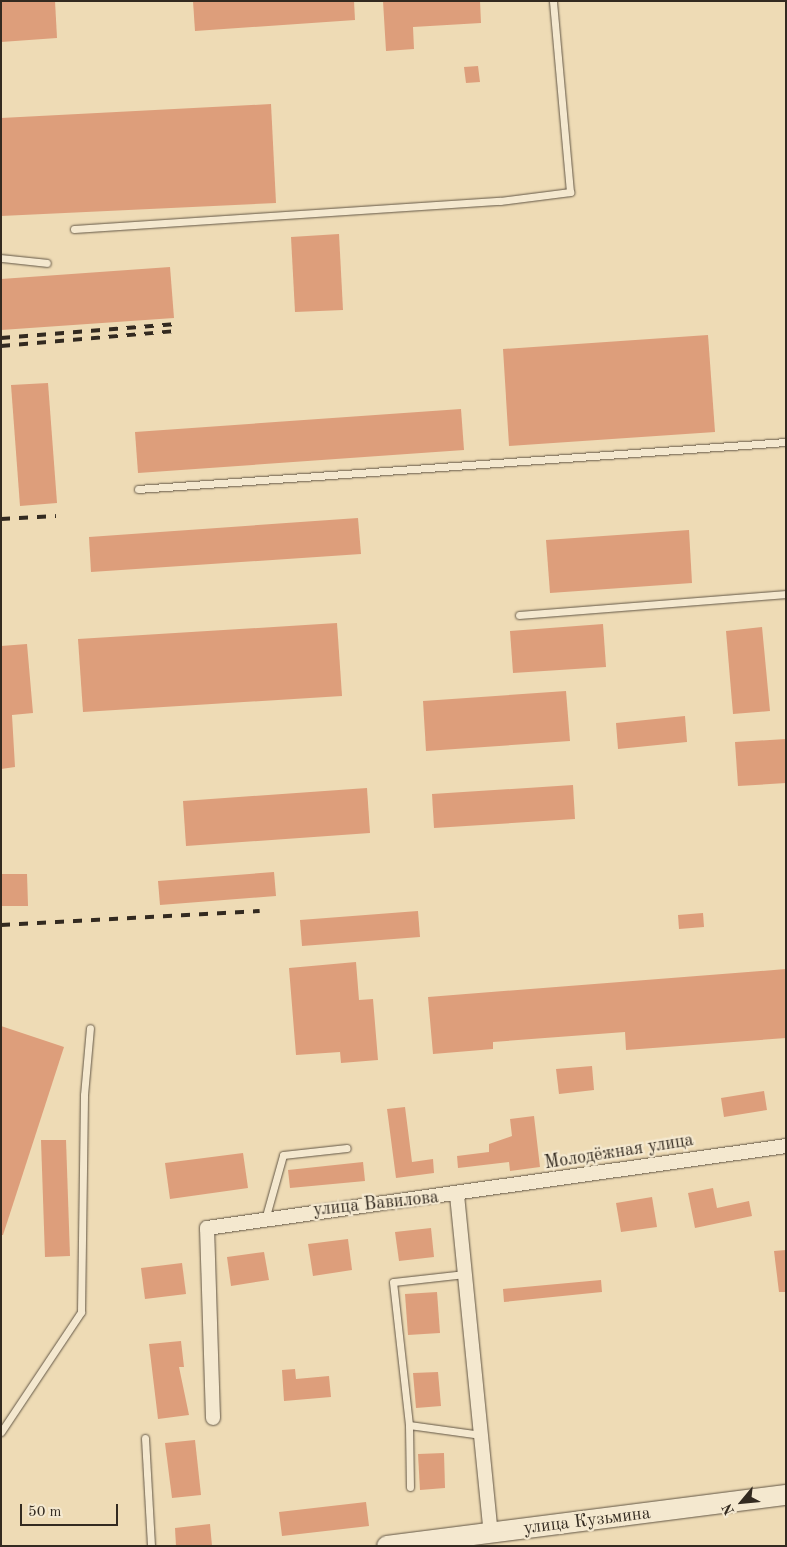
<!DOCTYPE html>
<meta charset="utf-8">
<style>
body{margin:0}
#map{position:relative;width:787px;height:1547px;overflow:hidden;background:#eedbb5;font-family:"Old Standard TT",serif}
div>[style]{position:absolute}
.building>*{inset:0;background:#dd9e7b}
.roads{filter:drop-shadow(0 0 1px #625645) drop-shadow(0 0 1px #625645)}
.lane>*{height:7px;margin:-3.5px;padding:0 3.5px;transform-origin:3.5px;border-radius:3.5px;background:#f4e8cf}
.street>*{height:14px;margin:-7px;padding:0 7px;transform-origin:7px;border-radius:7px;background:#f4e8cf}
.secondary>*{height:20px;margin:-10px;padding:0 10px;transform-origin:10px;border-radius:10px;background:#f4e8cf}
.rail>*{height:4px;margin-top:-2px;transform-origin:0;background:repeating-linear-gradient(90deg,#332a20 0 9px,transparent 0 18px)}
span{translate:-50% -50%;white-space:nowrap;text-align:center;line-height:1.15;-webkit-text-stroke:4.5px #f4e8cf;paint-order:stroke}
.street-label{font-size:18px;color:#332a20}
.frame{position:absolute;inset:0;border:2px solid #332a20;pointer-events:none}
.north{position:absolute;left:717px;top:1477px;width:50px;height:50px;-webkit-text-stroke:4px #f4e8cf;paint-order:stroke;rotate:242deg;font-size:14px;font-weight:700;line-height:20px;text-align:center;color:#332a20}
.north::after{content:'';display:block;margin:auto;width:18px;height:22px;background:#332a20;clip-path:polygon(50% 0,100% 100%,50% 72%,0 100%)}
.scale{position:absolute;left:20px;top:1504px;width:98px;height:22px;box-sizing:border-box;border:2px solid #332a20;border-top:0;padding-left:6px;font-size:15px;line-height:18px;white-space:nowrap;color:#332a20;-webkit-text-stroke:4px #f4e8cf;paint-order:stroke}
</style>
<div id="map">
<div class="building">
<i style="clip-path:polygon(1px 1px,55px 1px,57px 38px,1px 42px)"></i>
<i style="clip-path:polygon(193px 1px,354px 1px,355px 20px,195px 31px)"></i>
<i style="clip-path:polygon(383px 1px,480px 1px,481px 23px,413px 27px,414px 49px,386px 51px)"></i>
<i style="clip-path:polygon(478px 66px,480px 82px,466px 83px,464px 67px)"></i>
<i style="clip-path:polygon(271px 104px,276px 203px,1px 216px,1px 118px)"></i>
<i style="clip-path:polygon(339px 234px,343px 310px,295px 312px,291px 237px)"></i>
<i style="clip-path:polygon(170px 267px,174px 318px,1px 330px,1px 279px)"></i>
<i style="clip-path:polygon(708px 335px,715px 432px,509px 446px,503px 349px)"></i>
<i style="clip-path:polygon(48px 383px,57px 503px,20px 506px,11px 385px)"></i>
<i style="clip-path:polygon(461px 409px,464px 450px,138px 473px,135px 432px)"></i>
<i style="clip-path:polygon(358px 518px,361px 554px,91px 572px,89px 537px)"></i>
<i style="clip-path:polygon(689px 530px,692px 583px,550px 593px,546px 540px)"></i>
<i style="clip-path:polygon(337px 623px,342px 696px,83px 712px,78px 639px)"></i>
<i style="clip-path:polygon(603px 624px,606px 667px,513px 673px,510px 631px)"></i>
<i style="clip-path:polygon(762px 627px,770px 711px,733px 714px,726px 631px)"></i>
<i style="clip-path:polygon(27px 644px,33px 713px,12px 715px,15px 767px,1px 769px,1px 646px)"></i>
<i style="clip-path:polygon(566px 691px,570px 741px,426px 751px,423px 701px)"></i>
<i style="clip-path:polygon(685px 716px,687px 742px,618px 749px,616px 723px)"></i>
<i style="clip-path:polygon(786px 739px,786px 783px,738px 786px,735px 742px)"></i>
<i style="clip-path:polygon(573px 785px,575px 819px,434px 828px,432px 794px)"></i>
<i style="clip-path:polygon(367px 788px,370px 833px,186px 846px,183px 801px)"></i>
<i style="clip-path:polygon(274px 872px,276px 896px,160px 905px,158px 881px)"></i>
<i style="clip-path:polygon(1px 874px,27px 874px,28px 906px,2px 906px)"></i>
<i style="clip-path:polygon(418px 911px,420px 937px,302px 946px,300px 920px)"></i>
<i style="clip-path:polygon(703px 913px,704px 927px,679px 929px,678px 915px)"></i>
<i style="clip-path:polygon(356px 962px,359px 1000px,373px 999px,378px 1060px,341px 1063px,340px 1052px,296px 1055px,289px 968px)"></i>
<i style="clip-path:polygon(786px 969px,786px 1038px,626px 1050px,625px 1032px,493px 1042px,493px 1049px,433px 1054px,428px 997px)"></i>
<i style="clip-path:polygon(1px 1026px,64px 1047px,3px 1235px,1px 1235px)"></i>
<i style="clip-path:polygon(592px 1066px,594px 1090px,559px 1094px,556px 1069px)"></i>
<i style="clip-path:polygon(764px 1091px,767px 1110px,724px 1117px,721px 1098px)"></i>
<i style="clip-path:polygon(405px 1107px,412px 1162px,433px 1159px,434px 1173px,396px 1178px,387px 1109px)"></i>
<i style="clip-path:polygon(534px 1116px,540px 1167px,510px 1171px,509px 1162px,458px 1168px,457px 1156px,489px 1152px,489px 1144px,512px 1136px,510px 1119px)"></i>
<i style="clip-path:polygon(41px 1140px,66px 1140px,70px 1256px,45px 1257px)"></i>
<i style="clip-path:polygon(243px 1153px,248px 1188px,170px 1199px,165px 1163px)"></i>
<i style="clip-path:polygon(363px 1162px,365px 1181px,290px 1188px,288px 1170px)"></i>
<i style="clip-path:polygon(713px 1188px,717px 1208px,749px 1201px,752px 1216px,695px 1228px,688px 1193px)"></i>
<i style="clip-path:polygon(652px 1197px,657px 1227px,621px 1232px,616px 1203px)"></i>
<i style="clip-path:polygon(431px 1228px,434px 1257px,399px 1261px,395px 1232px)"></i>
<i style="clip-path:polygon(348px 1239px,352px 1270px,313px 1276px,308px 1244px)"></i>
<i style="clip-path:polygon(786px 1250px,786px 1292px,779px 1292px,774px 1251px)"></i>
<i style="clip-path:polygon(264px 1252px,269px 1280px,231px 1286px,227px 1257px)"></i>
<i style="clip-path:polygon(182px 1263px,186px 1294px,145px 1299px,141px 1268px)"></i>
<i style="clip-path:polygon(601px 1280px,602px 1292px,504px 1302px,503px 1289px)"></i>
<i style="clip-path:polygon(437px 1292px,440px 1333px,408px 1335px,405px 1294px)"></i>
<i style="clip-path:polygon(181px 1341px,184px 1367px,179px 1367px,189px 1415px,158px 1419px,149px 1344px)"></i>
<i style="clip-path:polygon(295px 1369px,296px 1379px,329px 1376px,331px 1397px,284px 1401px,282px 1370px)"></i>
<i style="clip-path:polygon(438px 1372px,441px 1406px,416px 1408px,413px 1373px)"></i>
<i style="clip-path:polygon(195px 1440px,201px 1495px,172px 1498px,165px 1443px)"></i>
<i style="clip-path:polygon(444px 1453px,445px 1488px,420px 1490px,418px 1454px)"></i>
<i style="clip-path:polygon(366px 1502px,369px 1526px,282px 1536px,279px 1512px)"></i>
<i style="clip-path:polygon(210px 1524px,212px 1546px,176px 1546px,175px 1528px)"></i>
</div>
<div class="roads">
<div class="lane">
<i style="left:74px;top:229px;width:427px;rotate:-3.8deg"></i>
<i style="left:500px;top:201px;width:71px;rotate:-7.3deg"></i>
<i style="left:570px;top:192px;width:192px;rotate:-95.1deg"></i>
<i style="left:1px;top:258px;width:46px;rotate:6.2deg"></i>
<i style="left:138px;top:489px;width:650px;rotate:-4.15deg"></i>
<i style="left:519px;top:615px;width:268px;rotate:-4.5deg"></i>
<i style="left:266px;top:1216px;width:63px;rotate:-74.4deg"></i>
<i style="left:283px;top:1155px;width:64px;rotate:-6.2deg"></i>
<i style="left:465px;top:1274px;width:72px;rotate:173.7deg"></i>
<i style="left:393px;top:1282px;width:144px;rotate:83.6deg"></i>
<i style="left:409px;top:1425px;width:73px;rotate:7.9deg"></i>
<i style="left:409px;top:1425px;width:62px;rotate:89.1deg"></i>
<i style="left:1px;top:1432px;width:144px;rotate:-56.3deg"></i>
<i style="left:81px;top:1312px;width:217px;rotate:-89.2deg"></i>
<i style="left:84px;top:1095px;width:67px;rotate:-84.9deg"></i>
<i style="left:145px;top:1438px;width:108px;rotate:86.8deg"></i>
</div>
<div class="street">
<i style="left:457px;top:1195px;width:340px;rotate:84.3deg"></i>
<i style="left:213px;top:1418px;width:190px;rotate:-91.8deg"></i>
<i style="left:207px;top:1228px;width:585px;rotate:-8.06deg"></i>
</div>
<div class="secondary">
<i style="left:387px;top:1546px;width:402px;rotate:-7.3deg"></i>
</div>
</div>
<div class="rail">
<i style="left:1px;top:338px;width:176px;rotate:-4.6deg"></i>
<i style="left:1px;top:346px;width:177px;rotate:-4.9deg"></i>
<i style="left:1px;top:519px;width:55px;rotate:-3.1deg"></i>
<i style="left:1px;top:925px;width:259px;rotate:-3.1deg"></i>
</div>
<div class="street-label">
<span style="left:619px;top:1152px;rotate:-9deg">Молодёжная улица</span>
<span style="left:376px;top:1204px;rotate:-6deg">улица Вавилова</span>
<span style="left:587px;top:1521px;rotate:-7deg">улица Кузьмина</span>
</div>
<div class="frame"></div>
<div class="north">N</div>
<div class="scale">50 m</div>
</div>
